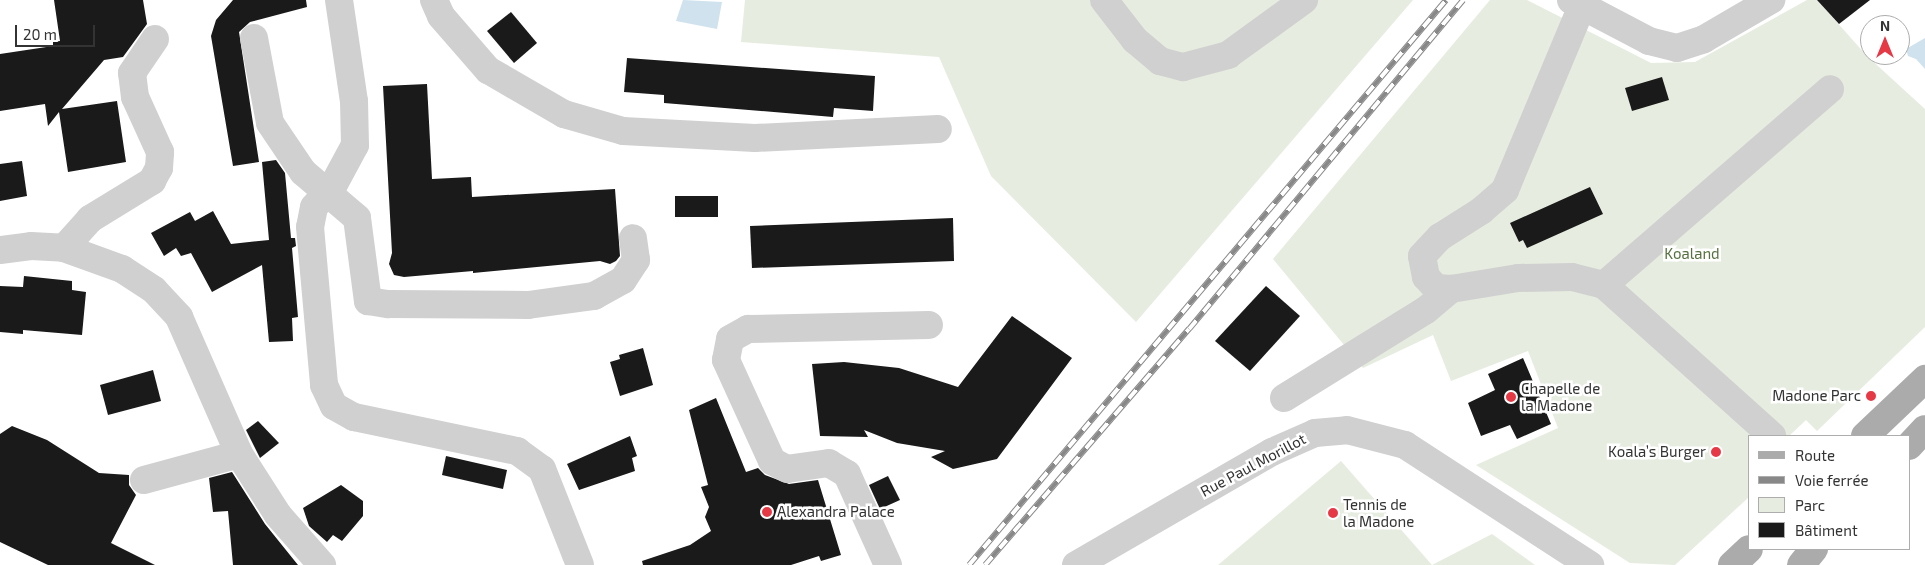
<!DOCTYPE html>
<meta charset="utf-8">
<style>
body{margin:0}
#map{position:relative;width:1925px;height:565px;overflow:hidden;background:#fff;font-family:"Exo 2",sans-serif}
div>[style]{position:absolute}
.green>*{inset:0;background:#e6ecdf}
.water>*{inset:0;background:#cfe2ee}
.building>*{inset:0;background:#1a1a1a}
.minor>*{height:28px;margin:-14px;padding:0 14px;transform-origin:14px;border-radius:14px;background:#d0d0d0}
.major>*{height:28px;margin:-14px;padding:0 14px;transform-origin:14px;border-radius:14px;background:#ababab}
.rail>*{height:5.5px;margin-top:-2.75px;transform-origin:0;background:repeating-linear-gradient(90deg,#fff 0 11px,#888 0 22px);box-sizing:border-box;border-block:1px solid #888}
.dots>*{width:14px;height:14px;translate:-50% -50%;box-sizing:border-box;border:2px solid #fff;border-radius:50%}
span{translate:-50% -50%;white-space:nowrap;text-align:center;line-height:1.15;-webkit-text-stroke:5px #fff;paint-order:stroke}
.park-label{font-size:15px;color:#56703f}
.poi-label{font-size:15px;color:#333}
.left{translate:0 -50%;text-align:left}
.right{translate:-100% -50%;text-align:right}
.street-label{font-size:15px;color:#333}
.legend{position:absolute;left:1748px;top:435px;width:162px;height:115px;box-sizing:border-box;background:#fff;border:1px solid #adadad;margin:0;padding:6px 9px;list-style:none;font-size:15px;color:#333}
.legend li{display:flex;align-items:center;gap:10px;height:25px}
.legend b{width:25px;border:1px solid #adadad}
.north{position:absolute;left:1860px;top:15px;width:50px;height:50px;box-sizing:border-box;background:#fff;border:1px solid #adadad;border-radius:50%;rotate:0deg;font-size:14px;font-weight:700;line-height:20px;text-align:center;color:#333}
.north::after{content:'';display:block;margin:auto;width:18px;height:22px;background:#e63946;clip-path:polygon(50% 0,100% 100%,50% 72%,0 100%)}
.scale{position:absolute;left:15px;top:25px;width:80px;height:22px;box-sizing:border-box;border:2px solid #333;border-top:0;padding-left:6px;font-size:15px;line-height:18px;white-space:nowrap;color:#333;-webkit-text-stroke:4px #fff;paint-order:stroke}
</style>
<div id="map">
<div class="green">
<i style="clip-path:polygon(745px 0,1413px 0,1136px 322px,991px 176px,939px 57px,741px 42px)"></i>
<i style="clip-path:polygon(1490px 0,1527px 0,1651px 63px,1695px 62px,1807px 0,1817px 0,1867px 56px,1925px 109px,1925px 327px,1817px 431px,1806px 420px,1789px 436px,1749px 436px,1749px 497px,1675px 565px,1630px 563px,1476px 465px,1558px 428px,1528px 351px,1451px 381px,1433px 335px,1363px 368px,1273px 259px)"></i>
<i style="clip-path:polygon(1341px 461px,1432px 565px,1492px 534px,1535px 565px,1218px 565px)"></i>
</div>
<div class="water">
<i style="clip-path:polygon(683px 0,722px 2px,717px 29px,676px 21px)"></i>
<i style="clip-path:polygon(1925px 38px,1925px 69px,1916px 59px,1908px 56px,1906px 49px)"></i>
</div>
<div class="building">
<i style="clip-path:polygon(54px 0,143px 0,147px 24px,123px 57px,104px 60px,62px 109px,117px 101px,126px 162px,68px 172px,59px 112px,48px 126px,45px 104px,0 111px,0 54px,53px 46px,53px 42px,60px 41px)"></i>
<i style="clip-path:polygon(233px 0,306px 0,307px 7px,250px 22px,239px 32px,259px 162px,233px 166px,211px 36px,216px 20px)"></i>
<i style="clip-path:polygon(1817px 0,1870px 0,1839px 24px)"></i>
<i style="clip-path:polygon(511px 12px,537px 43px,514px 63px,487px 31px)"></i>
<i style="clip-path:polygon(627px 58px,875px 76px,873px 111px,834px 108px,833px 117px,664px 103px,664px 95px,624px 92px)"></i>
<i style="clip-path:polygon(1662px 77px,1669px 100px,1632px 111px,1625px 88px)"></i>
<i style="clip-path:polygon(427px 84px,432px 179px,471px 177px,472px 197px,615px 189px,620px 256px,616px 261px,610px 264px,600px 261px,473px 273px,473px 271px,404px 277px,394px 275px,389px 264px,392px 253px,383px 86px)"></i>
<i style="clip-path:polygon(276px 160px,285px 173px,291px 238px,295px 238px,296px 246px,292px 248px,298px 317px,292px 318px,293px 341px,269px 342px,262px 265px,212px 292px,191px 253px,181px 256px,176px 248px,164px 256px,151px 233px,190px 212px,195px 221px,213px 211px,231px 244px,269px 240px,262px 162px)"></i>
<i style="clip-path:polygon(22px 161px,27px 196px,0 201px,0 164px)"></i>
<i style="clip-path:polygon(1590px 187px,1603px 214px,1527px 248px,1523px 240px,1519px 242px,1510px 223px)"></i>
<i style="clip-path:polygon(675px 196px,718px 196px,718px 217px,675px 217px)"></i>
<i style="clip-path:polygon(953px 218px,954px 261px,752px 268px,750px 226px)"></i>
<i style="clip-path:polygon(24px 276px,72px 281px,72px 290px,86px 292px,82px 335px,23px 330px,23px 334px,0 332px,0 286px,23px 287px)"></i>
<i style="clip-path:polygon(1266px 286px,1300px 316px,1250px 371px,1215px 341px)"></i>
<i style="clip-path:polygon(1012px 316px,1072px 358px,997px 459px,953px 469px,931px 457px,945px 451px,897px 443px,864px 430px,868px 437px,820px 436px,812px 364px,844px 362px,899px 368px,958px 387px)"></i>
<i style="clip-path:polygon(643px 348px,653px 385px,620px 396px,610px 362px,620px 359px,619px 355px)"></i>
<i style="clip-path:polygon(1523px 358px,1551px 424px,1517px 439px,1510px 425px,1481px 436px,1468px 403px,1495px 390px,1488px 374px)"></i>
<i style="clip-path:polygon(153px 370px,161px 401px,108px 415px,100px 385px)"></i>
<i style="clip-path:polygon(716px 398px,746px 472px,758px 468px,765px 475px,789px 484px,818px 480px,841px 555px,821px 561px,819px 556px,791px 565px,643px 565px,642px 561px,690px 545px,711px 531px,705px 517px,709px 507px,701px 487px,708px 485px,689px 410px)"></i>
<i style="clip-path:polygon(258px 421px,279px 443px,260px 458px,246px 430px)"></i>
<i style="clip-path:polygon(12px 426px,47px 440px,99px 473px,129px 475px,129px 485px,136px 495px,111px 543px,155px 565px,48px 565px,0 542px,0 434px)"></i>
<i style="clip-path:polygon(630px 436px,637px 456px,632px 458px,635px 471px,579px 490px,567px 464px)"></i>
<i style="clip-path:polygon(446px 456px,507px 470px,503px 489px,442px 475px)"></i>
<i style="clip-path:polygon(232px 472px,265px 524px,298px 565px,233px 565px,228px 511px,213px 512px,209px 478px)"></i>
<i style="clip-path:polygon(888px 476px,900px 500px,880px 509px,869px 485px)"></i>
<i style="clip-path:polygon(341px 485px,363px 501px,363px 516px,342px 541px,333px 535px,327px 542px,309px 526px,303px 508px)"></i>
</div>
<div class="minor">
<i style="left:339px;top:0;width:102px;rotate:81.6deg"></i>
<i style="left:354px;top:101px;width:44px;rotate:88.7deg"></i>
<i style="left:355px;top:145px;width:44px;rotate:118.3deg"></i>
<i style="left:334px;top:184px;width:30px;rotate:131deg"></i>
<i style="left:314px;top:207px;width:20px;rotate:101deg"></i>
<i style="left:310px;top:227px;width:159px;rotate:84.9deg"></i>
<i style="left:324px;top:385px;width:23px;rotate:65deg"></i>
<i style="left:334px;top:406px;width:23px;rotate:29deg"></i>
<i style="left:354px;top:417px;width:167px;rotate:11.8deg"></i>
<i style="left:517px;top:451px;width:31px;rotate:36deg"></i>
<i style="left:542px;top:469px;width:103px;rotate:68.4deg"></i>
<i style="left:434px;top:0;width:17px;rotate:66deg"></i>
<i style="left:441px;top:16px;width:72px;rotate:49deg"></i>
<i style="left:488px;top:70px;width:88px;rotate:30.1deg"></i>
<i style="left:564px;top:114px;width:61px;rotate:16.1deg"></i>
<i style="left:623px;top:131px;width:132px;rotate:3deg"></i>
<i style="left:755px;top:138px;width:183px;rotate:-2.8deg"></i>
<i style="left:1104px;top:0;width:51px;rotate:52.2deg"></i>
<i style="left:1135px;top:40px;width:33px;rotate:40deg"></i>
<i style="left:1160px;top:61px;width:24px;rotate:15deg"></i>
<i style="left:1183px;top:67px;width:47px;rotate:-14.9deg"></i>
<i style="left:1228px;top:55px;width:94px;rotate:-35.9deg"></i>
<i style="left:1571px;top:0;width:88px;rotate:27.7deg"></i>
<i style="left:1649px;top:41px;width:29px;rotate:14deg"></i>
<i style="left:1677px;top:48px;width:28px;rotate:-18deg"></i>
<i style="left:1704px;top:39px;width:78px;rotate:-30.2deg"></i>
<i style="left:254px;top:38px;width:86px;rotate:79.3deg"></i>
<i style="left:270px;top:123px;width:59px;rotate:56deg"></i>
<i style="left:303px;top:172px;width:71px;rotate:40.4deg"></i>
<i style="left:357px;top:218px;width:84px;rotate:82.5deg"></i>
<i style="left:368px;top:301px;width:20px;rotate:9deg"></i>
<i style="left:388px;top:304px;width:140px;rotate:0.4deg"></i>
<i style="left:528px;top:305px;width:67px;rotate:-7.8deg"></i>
<i style="left:594px;top:296px;width:33px;rotate:-29deg"></i>
<i style="left:623px;top:280px;width:24px;rotate:-57deg"></i>
<i style="left:636px;top:260px;width:22px;rotate:-98deg"></i>
<i style="left:64px;top:248px;width:39px;rotate:-48deg"></i>
<i style="left:90px;top:219px;width:73px;rotate:-31.5deg"></i>
<i style="left:152px;top:181px;width:15px;rotate:-62deg"></i>
<i style="left:159px;top:168px;width:16px;rotate:-86deg"></i>
<i style="left:160px;top:152px;width:60px;rotate:-114.4deg"></i>
<i style="left:135px;top:97px;width:24px;rotate:-97deg"></i>
<i style="left:132px;top:73px;width:41px;rotate:-55.9deg"></i>
<i style="left:0;top:250px;width:31px;rotate:-7deg"></i>
<i style="left:31px;top:246px;width:33px;rotate:3deg"></i>
<i style="left:64px;top:248px;width:62px;rotate:19.9deg"></i>
<i style="left:122px;top:269px;width:38px;rotate:33deg"></i>
<i style="left:154px;top:290px;width:37px;rotate:47deg"></i>
<i style="left:179px;top:317px;width:150px;rotate:66.3deg"></i>
<i style="left:239px;top:454px;width:72px;rotate:57.4deg"></i>
<i style="left:278px;top:515px;width:67px;rotate:48.7deg"></i>
<i style="left:1604px;top:285px;width:299px;rotate:-40.9deg"></i>
<i style="left:1451px;top:289px;width:15px;rotate:-176deg"></i>
<i style="left:1436px;top:288px;width:15px;rotate:-132deg"></i>
<i style="left:1426px;top:277px;width:21px;rotate:-101deg"></i>
<i style="left:1422px;top:256px;width:26px;rotate:-47deg"></i>
<i style="left:1440px;top:237px;width:49px;rotate:-32.4deg"></i>
<i style="left:1481px;top:211px;width:32px;rotate:-41deg"></i>
<i style="left:1505px;top:190px;width:199px;rotate:-67.3deg"></i>
<i style="left:1284px;top:398px;width:167px;rotate:-31.8deg"></i>
<i style="left:1426px;top:310px;width:33px;rotate:-40deg"></i>
<i style="left:1451px;top:289px;width:68px;rotate:-9.3deg"></i>
<i style="left:1518px;top:278px;width:54px;rotate:-1.1deg"></i>
<i style="left:1572px;top:277px;width:33px;rotate:14deg"></i>
<i style="left:1604px;top:285px;width:226px;rotate:41.9deg"></i>
<i style="left:144px;top:480px;width:98px;rotate:-15.3deg"></i>
<i style="left:888px;top:565px;width:100px;rotate:-114.3deg"></i>
<i style="left:847px;top:474px;width:21px;rotate:-149deg"></i>
<i style="left:829px;top:463px;width:42px;rotate:171.9deg"></i>
<i style="left:787px;top:469px;width:17px;rotate:-152deg"></i>
<i style="left:772px;top:461px;width:111px;rotate:-114.5deg"></i>
<i style="left:726px;top:360px;width:21px;rotate:-79deg"></i>
<i style="left:730px;top:339px;width:21px;rotate:-29deg"></i>
<i style="left:748px;top:329px;width:181px;rotate:-1.3deg"></i>
<i style="left:1076px;top:565px;width:226px;rotate:-30deg"></i>
<i style="left:1272px;top:452px;width:47px;rotate:-23.8deg"></i>
<i style="left:1315px;top:433px;width:32px;rotate:-5deg"></i>
<i style="left:1347px;top:430px;width:60px;rotate:14.5deg"></i>
<i style="left:1405px;top:445px;width:221px;rotate:33deg"></i>
</div>
<div class="major">
<i style="left:1865px;top:436px;width:83px;rotate:-43.5deg"></i>
<i style="left:1909px;top:446px;width:23px;rotate:-47deg"></i>
<i style="left:1732px;top:565px;width:23px;rotate:-43deg"></i>
<i style="left:1801px;top:565px;width:21px;rotate:-51deg"></i>
</div>
<div class="rail">
<i style="left:969px;top:565px;width:739px;rotate:-49.83deg"></i>
<i style="left:985px;top:565px;width:312px;rotate:-49.2deg"></i>
<i style="left:1189px;top:329px;width:428px;rotate:-50.2deg"></i>
</div>
<div class="dots">
<i style="left:1871px;top:396px;background:#e63946"></i>
<i style="left:1511px;top:397px;background:#e63946"></i>
<i style="left:1716px;top:452px;background:#e63946"></i>
<i style="left:767px;top:512px;background:#e63946"></i>
<i style="left:1333px;top:513px;background:#e63946"></i>
</div>
<div class="park-label">
<span style="left:1692px;top:254px">Koaland</span>
</div>
<div class="poi-label">
<span class="left" style="left:1521px;top:397px">Chapelle de<br>la Madone</span>
<span class="right" style="left:1861px;top:396px">Madone Parc</span>
<span class="right" style="left:1706px;top:452px">Koala’s Burger</span>
<span class="left" style="left:1343px;top:513px">Tennis de<br>la Madone</span>
<span class="left" style="left:777px;top:512px">Alexandra Palace</span>
</div>
<div class="street-label">
<span style="left:1253px;top:465px;rotate:-28deg">Rue Paul Morillot</span>
</div>
<ul class="legend">
<li><b style="height:6px;background:#ababab"></b>Route</li>
<li><b style="height:6px;background:#888"></b>Voie ferrée</li>
<li><b style="height:14px;background:#e6ecdf"></b>Parc</li>
<li><b style="height:14px;background:#1a1a1a"></b>Bâtiment</li>
</ul>
<div class="north">N</div>
<div class="scale">20 m</div>
</div>
